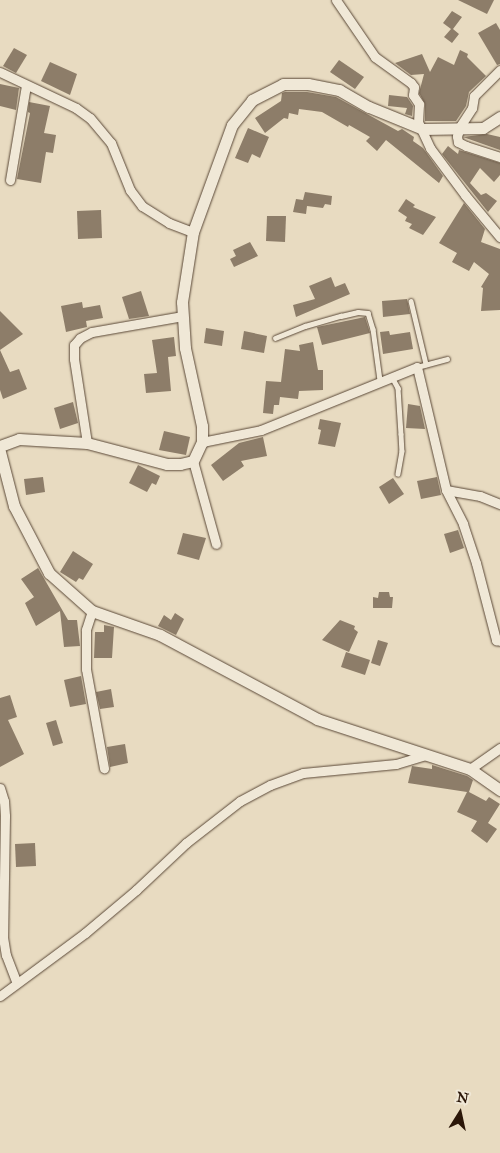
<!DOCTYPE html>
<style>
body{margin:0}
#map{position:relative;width:500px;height:1153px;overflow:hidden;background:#e8dbc1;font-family:"IM FELL Great Primer",serif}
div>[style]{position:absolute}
.building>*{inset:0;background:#8d7d69}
.roads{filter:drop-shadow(0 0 1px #5a4837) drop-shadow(0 0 1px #5a4837)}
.service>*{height:4.5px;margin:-2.25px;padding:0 2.25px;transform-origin:2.25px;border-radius:2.25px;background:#f0e8d7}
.minor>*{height:9px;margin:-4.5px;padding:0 4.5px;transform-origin:4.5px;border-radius:4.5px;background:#f0e8d7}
.tertiary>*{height:11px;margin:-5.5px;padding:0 5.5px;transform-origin:5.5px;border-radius:5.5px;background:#f0e8d7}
span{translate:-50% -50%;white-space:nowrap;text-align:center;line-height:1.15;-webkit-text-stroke:4px #f0e8d7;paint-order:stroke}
.north{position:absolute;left:435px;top:1088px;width:50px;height:50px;-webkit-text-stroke:4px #f0e8d7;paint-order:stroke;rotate:10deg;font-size:14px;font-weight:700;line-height:20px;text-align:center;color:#2b1709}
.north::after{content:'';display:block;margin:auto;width:18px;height:22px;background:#2b1709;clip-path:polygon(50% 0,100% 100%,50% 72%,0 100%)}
</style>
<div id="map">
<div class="building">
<i style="clip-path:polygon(458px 0,494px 0,487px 14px)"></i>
<i style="clip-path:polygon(452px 11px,462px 17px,453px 29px,459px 34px,452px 43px,444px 37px,451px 29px,443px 23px)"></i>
<i style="clip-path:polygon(496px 23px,500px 30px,500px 64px,497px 65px,478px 33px)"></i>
<i style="clip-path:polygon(14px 48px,27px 55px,16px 73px,3px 66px)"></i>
<i style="clip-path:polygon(460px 50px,468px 54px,467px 57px,486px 76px,469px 92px,466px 106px,456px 121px,425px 121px,425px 104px,419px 93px,424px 74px,411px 75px,395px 63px,422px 54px,430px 72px,438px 57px,454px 65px)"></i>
<i style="clip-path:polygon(339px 60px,364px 77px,355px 89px,330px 72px)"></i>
<i style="clip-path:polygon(50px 62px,77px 74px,70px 95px,41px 81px)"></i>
<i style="clip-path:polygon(0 84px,19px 88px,16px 110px,0 106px)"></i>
<i style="clip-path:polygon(285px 92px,307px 92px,336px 97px,398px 131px,402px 129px,414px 137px,413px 141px,423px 148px,443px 176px,439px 183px,386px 140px,377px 151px,366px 141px,370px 137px,349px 125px,348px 127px,322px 112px,299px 109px,298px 115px,289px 113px,288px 119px,284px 118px,265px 133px,255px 118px,281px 101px,282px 93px)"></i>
<i style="clip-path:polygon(389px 95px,407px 97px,413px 106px,412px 116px,405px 114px,407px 108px,388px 106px)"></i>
<i style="clip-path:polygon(29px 102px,50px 106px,44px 133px,56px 135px,53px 153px,46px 152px,41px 183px,17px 179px,30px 113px,28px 112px)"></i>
<i style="clip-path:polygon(248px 128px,269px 137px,260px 158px,252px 154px,248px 163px,235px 158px)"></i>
<i style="clip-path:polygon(487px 134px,500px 137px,500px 150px,463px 137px)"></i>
<i style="clip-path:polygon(448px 146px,458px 154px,459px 150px,500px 163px,500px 175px,494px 182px,480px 168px,470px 183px,481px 195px,486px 193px,497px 201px,488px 212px,442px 154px)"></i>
<i style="clip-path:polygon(305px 192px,332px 196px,331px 205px,325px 204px,323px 208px,307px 206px,306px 214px,293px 212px,296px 199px,303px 200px)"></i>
<i style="clip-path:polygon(406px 199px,415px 205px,413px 207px,436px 217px,423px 235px,409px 228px,412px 224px,405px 221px,407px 217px,398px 211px)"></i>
<i style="clip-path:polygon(464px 203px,485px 229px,481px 242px,500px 249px,500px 310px,481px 311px,483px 288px,481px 287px,489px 274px,474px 262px,469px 271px,452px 262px,457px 253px,439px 243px)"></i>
<i style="clip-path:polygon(101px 210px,102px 238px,78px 239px,77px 211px)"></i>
<i style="clip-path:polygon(267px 216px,286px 216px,285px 242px,266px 241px)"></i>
<i style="clip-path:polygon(250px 242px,258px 256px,234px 267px,230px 259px,236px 256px,233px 250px)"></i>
<i style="clip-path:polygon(331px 277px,335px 287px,345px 283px,350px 294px,296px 317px,293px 305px,315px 299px,309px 286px)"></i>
<i style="clip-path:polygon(141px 291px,149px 316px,129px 319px,122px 297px)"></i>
<i style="clip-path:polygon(407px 299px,410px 314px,383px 317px,382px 301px)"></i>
<i style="clip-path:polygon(82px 302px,83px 308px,100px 305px,103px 318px,86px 321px,87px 327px,66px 332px,61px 306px)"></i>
<i style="clip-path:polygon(0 311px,23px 334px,0 350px,10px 372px,19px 369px,27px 389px,3px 399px,0 390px)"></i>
<i style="clip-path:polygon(365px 317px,370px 333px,322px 345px,317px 327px)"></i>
<i style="clip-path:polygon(206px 328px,224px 331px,222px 346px,204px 343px)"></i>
<i style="clip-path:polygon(244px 331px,267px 336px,264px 353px,241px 349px)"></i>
<i style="clip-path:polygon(389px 331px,390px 335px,410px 332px,413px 349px,383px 354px,380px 332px)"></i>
<i style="clip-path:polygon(174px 337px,176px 356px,168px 357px,171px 391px,146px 393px,144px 374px,157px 373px,152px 340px)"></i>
<i style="clip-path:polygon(313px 342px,318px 370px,323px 370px,323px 390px,299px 391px,298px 399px,280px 397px,279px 405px,274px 405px,273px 414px,263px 413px,266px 381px,281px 382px,285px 349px,300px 351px,299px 345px)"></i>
<i style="clip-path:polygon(73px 402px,78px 423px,60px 429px,54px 408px)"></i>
<i style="clip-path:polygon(408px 404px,420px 406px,425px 429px,406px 428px)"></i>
<i style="clip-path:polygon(320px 419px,341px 423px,335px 447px,318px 444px,321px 430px,318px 429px)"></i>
<i style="clip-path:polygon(164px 431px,190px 437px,186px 455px,159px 450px)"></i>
<i style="clip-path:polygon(263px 437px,267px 456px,241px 461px,244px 466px,223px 481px,211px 465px,239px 443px)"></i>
<i style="clip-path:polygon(138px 465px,160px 476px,156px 485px,152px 483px,147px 492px,129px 483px)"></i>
<i style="clip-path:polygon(43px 477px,45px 492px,26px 495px,24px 479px)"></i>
<i style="clip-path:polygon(437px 477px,441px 495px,421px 499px,417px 481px)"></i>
<i style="clip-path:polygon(393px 478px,404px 494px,389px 504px,379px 487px)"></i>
<i style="clip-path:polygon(458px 530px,464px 548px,450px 553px,444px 534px)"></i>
<i style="clip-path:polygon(183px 533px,206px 538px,199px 560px,177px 554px)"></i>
<i style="clip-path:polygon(73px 551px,93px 564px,83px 580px,79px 578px,76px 582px,60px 572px)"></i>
<i style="clip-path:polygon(38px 568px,68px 620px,77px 620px,80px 646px,64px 647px,60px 611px,36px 626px,25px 603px,34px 597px,21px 579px)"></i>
<i style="clip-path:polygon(379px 592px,389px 592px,390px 597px,393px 597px,392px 608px,373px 608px,373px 597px,378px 598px)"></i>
<i style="clip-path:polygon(175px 613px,184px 619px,176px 635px,158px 626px,164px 615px,171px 620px)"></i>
<i style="clip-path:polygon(340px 620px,355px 626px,354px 629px,358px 632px,349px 652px,322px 640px)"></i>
<i style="clip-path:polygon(104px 625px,114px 627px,112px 658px,94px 658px,95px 632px,104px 632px)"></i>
<i style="clip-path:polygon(378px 640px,388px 643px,380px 666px,371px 663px)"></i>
<i style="clip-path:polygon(346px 652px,370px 660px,365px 675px,341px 667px)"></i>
<i style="clip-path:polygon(81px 676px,86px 704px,70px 707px,64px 680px)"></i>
<i style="clip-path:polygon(111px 689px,114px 707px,100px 709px,96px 692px)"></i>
<i style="clip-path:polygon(10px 695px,17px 717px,8px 720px,24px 754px,0 767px,0 698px)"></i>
<i style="clip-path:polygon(56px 720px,63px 743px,53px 746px,46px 723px)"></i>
<i style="clip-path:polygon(125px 744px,128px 763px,110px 767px,107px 747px)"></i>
<i style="clip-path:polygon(432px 765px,467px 776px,473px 780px,469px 792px,486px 801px,489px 797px,500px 804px,488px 823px,497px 829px,487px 843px,471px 831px,477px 821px,457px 812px,467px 792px,408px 783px,412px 766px,432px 769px)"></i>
<i style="clip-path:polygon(35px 843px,36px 866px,16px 867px,15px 844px)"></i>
</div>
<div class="roads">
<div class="service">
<i style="left:411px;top:301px;width:65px;rotate:76.6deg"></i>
<i style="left:275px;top:338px;width:32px;rotate:-22deg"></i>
<i style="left:305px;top:326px;width:37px;rotate:-16deg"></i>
<i style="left:341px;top:316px;width:17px;rotate:-13deg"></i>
<i style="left:358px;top:312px;width:10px;rotate:6deg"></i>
<i style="left:368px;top:313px;width:17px;rotate:73deg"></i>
<i style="left:373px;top:329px;width:51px;rotate:82.2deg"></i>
<i style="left:417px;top:367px;width:31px;rotate:-15deg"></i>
<i style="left:392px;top:377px;width:13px;rotate:61deg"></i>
<i style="left:398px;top:388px;width:46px;rotate:86.3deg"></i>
<i style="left:401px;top:434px;width:17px;rotate:87deg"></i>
<i style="left:402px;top:451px;width:23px;rotate:100deg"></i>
</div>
<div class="minor">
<i style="left:336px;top:0;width:69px;rotate:55.6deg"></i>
<i style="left:375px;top:57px;width:44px;rotate:35.8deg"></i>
<i style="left:411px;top:83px;width:5px;rotate:53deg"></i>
<i style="left:414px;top:87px;width:8px;rotate:97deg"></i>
<i style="left:413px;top:95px;width:11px;rotate:56deg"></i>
<i style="left:419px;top:104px;width:18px;rotate:93deg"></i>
<i style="left:418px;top:122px;width:29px;rotate:65deg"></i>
<i style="left:430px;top:148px;width:59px;rotate:53.3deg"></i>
<i style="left:465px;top:195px;width:55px;rotate:50.2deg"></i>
<i style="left:500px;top:70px;width:37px;rotate:135deg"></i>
<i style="left:474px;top:96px;width:12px;rotate:99deg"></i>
<i style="left:472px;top:108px;width:20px;rotate:123deg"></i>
<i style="left:461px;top:125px;width:12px;rotate:110deg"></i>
<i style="left:457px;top:136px;width:6px;rotate:81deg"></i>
<i style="left:458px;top:142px;width:9px;rotate:27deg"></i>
<i style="left:466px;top:146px;width:36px;rotate:18deg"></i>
<i style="left:0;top:72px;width:84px;rotate:25.3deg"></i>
<i style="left:76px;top:108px;width:17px;rotate:36deg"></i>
<i style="left:90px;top:118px;width:33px;rotate:50deg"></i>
<i style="left:111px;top:143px;width:51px;rotate:68deg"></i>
<i style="left:130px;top:190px;width:20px;rotate:53deg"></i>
<i style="left:142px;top:206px;width:32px;rotate:32deg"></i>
<i style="left:169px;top:223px;width:26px;rotate:21deg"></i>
<i style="left:10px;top:180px;width:96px;rotate:-80.4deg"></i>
<i style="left:202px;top:442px;width:60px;rotate:-11.5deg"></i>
<i style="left:261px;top:430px;width:168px;rotate:-22deg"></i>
<i style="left:417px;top:367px;width:126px;rotate:76.7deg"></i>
<i style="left:446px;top:490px;width:38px;rotate:63deg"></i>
<i style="left:463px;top:524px;width:41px;rotate:71.6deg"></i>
<i style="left:476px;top:563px;width:80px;rotate:75.4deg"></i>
<i style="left:496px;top:640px;width:4px;rotate:14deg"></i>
<i style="left:87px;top:443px;width:85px;rotate:-98.8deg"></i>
<i style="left:74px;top:359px;width:14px;rotate:-90deg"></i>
<i style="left:74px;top:345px;width:9px;rotate:-49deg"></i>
<i style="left:80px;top:338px;width:13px;rotate:-27deg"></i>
<i style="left:92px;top:332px;width:92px;rotate:-10deg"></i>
<i style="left:193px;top:461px;width:86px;rotate:74.5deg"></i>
<i style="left:446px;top:490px;width:35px;rotate:10deg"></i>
<i style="left:480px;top:496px;width:22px;rotate:22deg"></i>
<i style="left:92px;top:611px;width:20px;rotate:108deg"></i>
<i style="left:86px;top:630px;width:39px;rotate:90deg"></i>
<i style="left:86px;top:669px;width:101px;rotate:79.7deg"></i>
<i style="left:470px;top:769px;width:37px;rotate:-35deg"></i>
<i style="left:0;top:788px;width:14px;rotate:73deg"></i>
<i style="left:4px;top:801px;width:15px;rotate:86deg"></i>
<i style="left:5px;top:816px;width:121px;rotate:90.9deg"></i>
<i style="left:3px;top:937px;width:18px;rotate:81deg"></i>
<i style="left:6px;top:955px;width:28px;rotate:69deg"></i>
<i style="left:0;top:996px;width:106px;rotate:-36.5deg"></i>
<i style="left:85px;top:933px;width:67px;rotate:-40.1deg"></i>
<i style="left:136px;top:890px;width:69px;rotate:-43.2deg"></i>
<i style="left:186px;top:843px;width:68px;rotate:-37.9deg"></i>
<i style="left:240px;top:801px;width:34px;rotate:-28deg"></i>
<i style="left:270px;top:785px;width:35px;rotate:-20deg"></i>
<i style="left:303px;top:773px;width:93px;rotate:-5.5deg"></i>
<i style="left:396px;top:764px;width:31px;rotate:-17deg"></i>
</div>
<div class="tertiary">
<i style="left:0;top:446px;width:20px;rotate:-20deg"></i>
<i style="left:19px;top:439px;width:68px;rotate:3.4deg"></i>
<i style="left:87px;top:443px;width:83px;rotate:14.7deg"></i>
<i style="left:167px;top:464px;width:13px"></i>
<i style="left:180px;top:464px;width:13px;rotate:-13deg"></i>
<i style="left:193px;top:461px;width:21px;rotate:-65deg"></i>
<i style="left:202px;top:442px;width:16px;rotate:-90deg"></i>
<i style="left:202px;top:426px;width:80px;rotate:-102.3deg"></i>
<i style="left:185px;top:348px;width:46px;rotate:-93.7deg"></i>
<i style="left:182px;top:302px;width:71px;rotate:-81.1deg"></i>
<i style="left:193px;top:232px;width:114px;rotate:-70deg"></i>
<i style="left:232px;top:125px;width:32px;rotate:-51deg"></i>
<i style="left:252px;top:100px;width:35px;rotate:-27deg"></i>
<i style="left:283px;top:84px;width:25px"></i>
<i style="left:308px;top:84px;width:32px;rotate:11deg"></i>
<i style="left:339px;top:90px;width:34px;rotate:30deg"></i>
<i style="left:369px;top:107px;width:58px;rotate:22.2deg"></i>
<i style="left:423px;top:129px;width:60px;rotate:-1deg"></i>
<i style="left:483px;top:128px;width:20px;rotate:-33deg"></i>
<i style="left:0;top:452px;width:56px;rotate:75.5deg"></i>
<i style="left:14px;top:506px;width:76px;rotate:62.4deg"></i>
<i style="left:49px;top:573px;width:57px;rotate:41.5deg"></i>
<i style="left:92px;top:611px;width:72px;rotate:19.4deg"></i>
<i style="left:160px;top:635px;width:178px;rotate:28.1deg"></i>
<i style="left:317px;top:719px;width:161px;rotate:18.1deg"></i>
<i style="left:470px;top:769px;width:37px;rotate:35deg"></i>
</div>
</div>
<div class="north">N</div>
</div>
